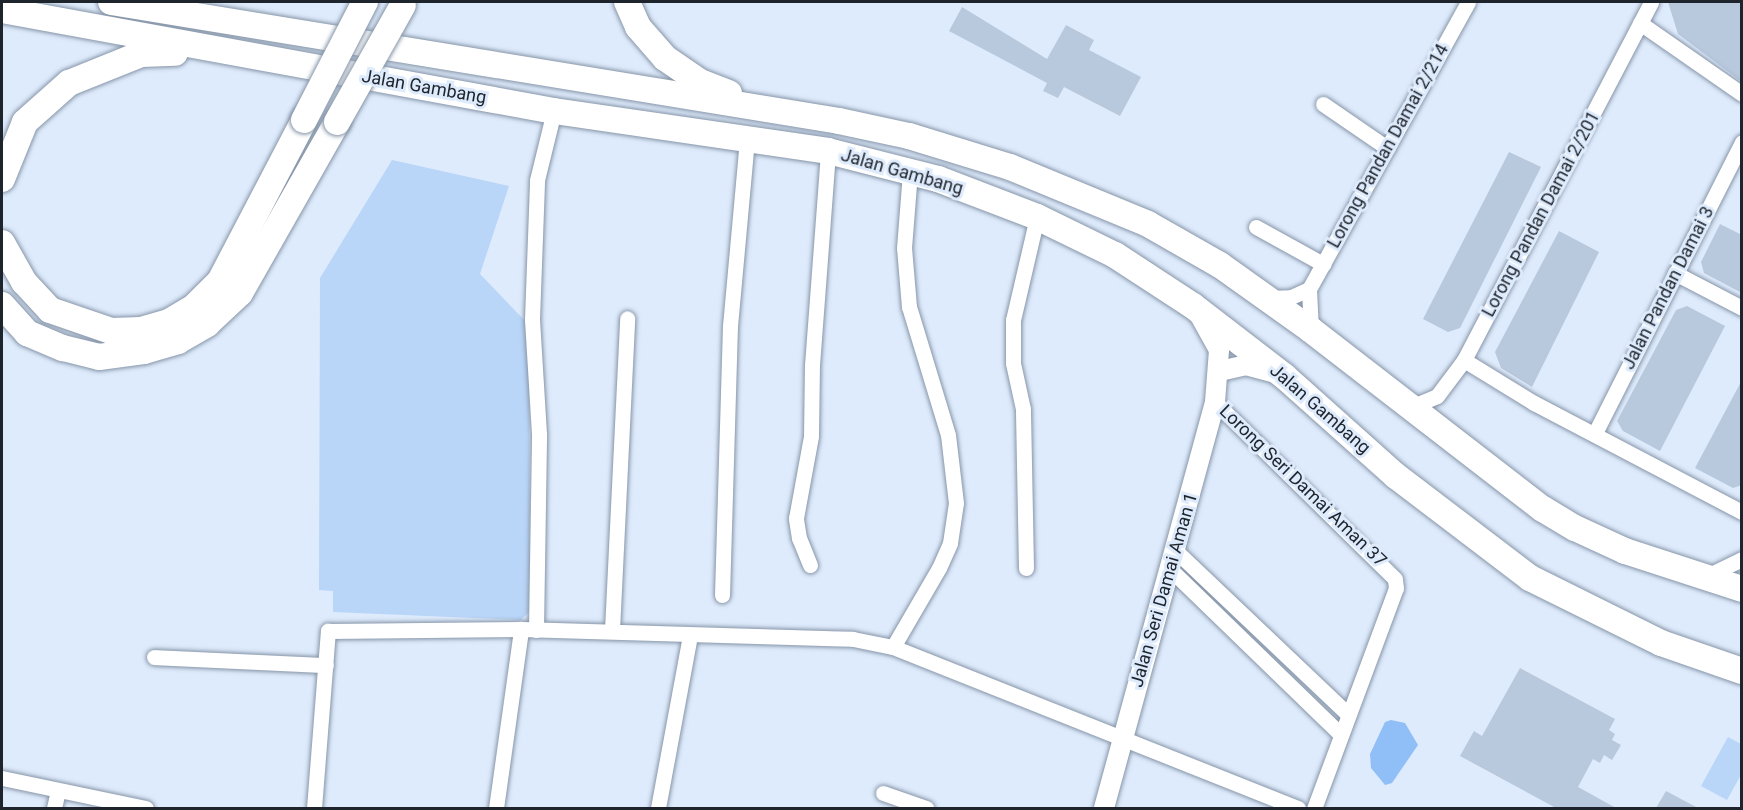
<!DOCTYPE html>
<style>
body{margin:0}
#map{position:relative;width:1743px;height:810px;overflow:hidden;background:#deebfc;font-family:Roboto,sans-serif}
div>[style]{position:absolute}
.green>*{inset:0;background:#b9d5f8}
.water>*{inset:0;background:#90bef7}
.building>*{inset:0;background:#b8c8dd}
.roads{filter:drop-shadow(0 0 2px #8695a8) drop-shadow(0 0 2px #8695a8)}
.minor>*{height:15px;margin:-7.5px;padding:0 7.5px;transform-origin:7.5px;border-radius:7.5px;background:#fff}
.tertiary>*{height:20px;margin:-10px;padding:0 10px;transform-origin:10px;border-radius:10px;background:#fff}
.trunk>*{height:26px;margin:-13px;padding:0 13px;transform-origin:13px;border-radius:13px;background:#fff}
.bridges{filter:drop-shadow(0 0 2px #8695a8) drop-shadow(0 0 2px #8695a8)}
.trunk-bridge>*{height:26px;margin:-13px;padding:0 13px;transform-origin:13px;border-radius:13px;background:#fff}
span{translate:-50% -50%;white-space:nowrap;text-align:center;line-height:1.15;-webkit-text-stroke:6px #deebfc;paint-order:stroke}
.street-label{font-size:18px;color:#1e242c}
.frame{position:absolute;inset:0;border:3px solid #1e242c;pointer-events:none}
</style>
<div id="map">
<div class="green">
<i style="clip-path:polygon(392px 160px,509px 186px,480px 274px,529px 325px,530px 611px,521px 620px,333px 612px,333px 591px,319px 590px,320px 278px)"></i>
<i style="clip-path:polygon(1728px 737px,1741px 744px,1742px 773px,1727px 800px,1701px 786px)"></i>
</div>
<div class="water">
<i style="clip-path:polygon(1391px 720px,1405px 723px,1418px 745px,1392px 783px,1385px 785px,1371px 768px,1370px 754px,1385px 722px)"></i>
</div>
<div class="building">
<i style="clip-path:polygon(1668px 2px,1742px 2px,1742px 82px,1678px 34px)"></i>
<i style="clip-path:polygon(962px 7px,1047px 59px,1066px 25px,1094px 40px,1089px 50px,1141px 77px,1120px 116px,1064px 87px,1058px 98px,1043px 91px,1047px 83px,949px 31px)"></i>
<i style="clip-path:polygon(1509px 152px,1541px 167px,1460px 328px,1448px 332px,1423px 319px)"></i>
<i style="clip-path:polygon(1720px 224px,1742px 235px,1742px 293px,1704px 273px,1701px 262px)"></i>
<i style="clip-path:polygon(1559px 231px,1599px 252px,1532px 387px,1501px 368px,1495px 352px)"></i>
<i style="clip-path:polygon(1687px 306px,1725px 326px,1660px 451px,1623px 431px,1617px 421px,1676px 310px)"></i>
<i style="clip-path:polygon(1742px 380px,1742px 485px,1733px 488px,1695px 468px)"></i>
<i style="clip-path:polygon(1520px 668px,1615px 719px,1609px 730px,1615px 734px,1612px 740px,1621px 745px,1612px 760px,1604px 755px,1600px 763px,1593px 759px,1578px 787px,1616px 808px,1556px 808px,1460px 756px,1474px 731px,1482px 736px)"></i>
<i style="clip-path:polygon(1666px 791px,1698px 808px,1656px 808px)"></i>
</div>
<div class="roads">
<div class="minor">
<i style="left:1640px;top:23px;width:124px;rotate:34.8deg"></i>
<i style="left:1323px;top:104px;width:78px;rotate:34.5deg"></i>
<i style="left:1256px;top:227px;width:77px;rotate:28.9deg"></i>
<i style="left:1675px;top:273px;width:76px;rotate:27.6deg"></i>
<i style="left:1267px;top:298px;width:24px;rotate:-2deg"></i>
<i style="left:1291px;top:297px;width:20px;rotate:-24deg"></i>
<i style="left:1311px;top:330px;width:41px;rotate:-92.8deg"></i>
<i style="left:1309px;top:289px;width:328px;rotate:-61deg"></i>
<i style="left:1464px;top:360px;width:82px;rotate:31.6deg"></i>
<i style="left:1534px;top:403px;width:235px;rotate:27.7deg"></i>
<i style="left:1215px;top:402px;width:252px;rotate:44.5deg"></i>
<i style="left:1395px;top:579px;width:9px;rotate:84deg"></i>
<i style="left:1396px;top:588px;width:235px;rotate:110.4deg"></i>
<i style="left:1411px;top:407px;width:28px;rotate:-23deg"></i>
<i style="left:1437px;top:396px;width:45px;rotate:-53.1deg"></i>
<i style="left:1464px;top:360px;width:404px;rotate:-62.4deg"></i>
<i style="left:1595px;top:433px;width:326px;rotate:-63.2deg"></i>
<i style="left:1177px;top:552px;width:236px;rotate:43.5deg"></i>
<i style="left:810px;top:565px;width:29px;rotate:-112deg"></i>
<i style="left:799px;top:538px;width:20px;rotate:-99deg"></i>
<i style="left:796px;top:518px;width:83px;rotate:-79.6deg"></i>
<i style="left:811px;top:436px;width:71px;rotate:-89.2deg"></i>
<i style="left:812px;top:365px;width:215px;rotate:-85.7deg"></i>
<i style="left:1026px;top:568px;width:159px;rotate:-91.1deg"></i>
<i style="left:1023px;top:409px;width:47px;rotate:-102.3deg"></i>
<i style="left:1013px;top:363px;width:43px;rotate:-90deg"></i>
<i style="left:1013px;top:320px;width:106px;rotate:-76.9deg"></i>
<i style="left:1171px;top:570px;width:235px;rotate:44.1deg"></i>
<i style="left:1705px;top:577px;width:41px;rotate:-25.9deg"></i>
<i style="left:722px;top:595px;width:269px;rotate:-88.3deg"></i>
<i style="left:730px;top:326px;width:189px;rotate:-84.8deg"></i>
<i style="left:536px;top:630px;width:196px;rotate:-89.1deg"></i>
<i style="left:539px;top:434px;width:115px;rotate:-93.5deg"></i>
<i style="left:532px;top:319px;width:139px;rotate:-87.9deg"></i>
<i style="left:537px;top:180px;width:71px;rotate:-76.2deg"></i>
<i style="left:612px;top:630px;width:312px;rotate:-87.2deg"></i>
<i style="left:893px;top:647px;width:91px;rotate:-59.8deg"></i>
<i style="left:939px;top:568px;width:27px;rotate:-66deg"></i>
<i style="left:950px;top:543px;width:40px;rotate:-81.5deg"></i>
<i style="left:956px;top:503px;width:68px;rotate:-96.7deg"></i>
<i style="left:948px;top:435px;width:134px;rotate:-106.9deg"></i>
<i style="left:909px;top:307px;width:59px;rotate:-94.8deg"></i>
<i style="left:904px;top:248px;width:76px;rotate:-85.5deg"></i>
<i style="left:154px;top:657px;width:172px;rotate:2.7deg"></i>
<i style="left:2px;top:778px;width:147px;rotate:11.8deg"></i>
<i style="left:883px;top:793px;width:46px;rotate:19.2deg"></i>
<i style="left:54px;top:808px;width:18px;rotate:-77deg"></i>
<i style="left:314px;top:808px;width:178px;rotate:-85.5deg"></i>
<i style="left:328px;top:631px;width:193px;rotate:-0.6deg"></i>
<i style="left:521px;top:629px;width:332px;rotate:1.7deg"></i>
<i style="left:853px;top:639px;width:41px;rotate:11.3deg"></i>
<i style="left:893px;top:647px;width:436px;rotate:21.7deg"></i>
<i style="left:496px;top:808px;width:181px;rotate:-82deg"></i>
<i style="left:658px;top:808px;width:176px;rotate:-79.5deg"></i>
</div>
<div class="tertiary">
<i style="left:1220px;top:371px;width:27px;rotate:-13deg"></i>
<i style="left:1246px;top:365px;width:31px;rotate:15deg"></i>
<i style="left:1104px;top:808px;width:421px;rotate:-74.7deg"></i>
<i style="left:1215px;top:402px;width:52px;rotate:-85.6deg"></i>
<i style="left:1219px;top:350px;width:39px;rotate:-119deg"></i>
</div>
<div class="trunk">
<i style="left:111px;top:2px;width:738px;rotate:9.28deg"></i>
<i style="left:839px;top:121px;width:72px;rotate:12.1deg"></i>
<i style="left:909px;top:136px;width:106px;rotate:17.1deg"></i>
<i style="left:1010px;top:167px;width:149px;rotate:22.4deg"></i>
<i style="left:1148px;top:224px;width:83px;rotate:29.7deg"></i>
<i style="left:1220px;top:265px;width:112px;rotate:35.5deg"></i>
<i style="left:1311px;top:330px;width:293px;rotate:37.7deg"></i>
<i style="left:1543px;top:509px;width:37px;rotate:31deg"></i>
<i style="left:1575px;top:528px;width:55px;rotate:24.7deg"></i>
<i style="left:1625px;top:551px;width:123px;rotate:18deg"></i>
<i style="left:627px;top:2px;width:27px;rotate:66deg"></i>
<i style="left:638px;top:27px;width:41px;rotate:48.9deg"></i>
<i style="left:665px;top:58px;width:42px;rotate:34.4deg"></i>
<i style="left:700px;top:82px;width:31px;rotate:21deg"></i>
<i style="left:2px;top:10px;width:561px;rotate:10.37deg"></i>
<i style="left:554px;top:111px;width:277px;rotate:8.3deg"></i>
<i style="left:828px;top:151px;width:114px;rotate:14.3deg"></i>
<i style="left:938px;top:179px;width:106px;rotate:21deg"></i>
<i style="left:1037px;top:217px;width:87px;rotate:26deg"></i>
<i style="left:1115px;top:255px;width:93px;rotate:33.2deg"></i>
<i style="left:1193px;top:306px;width:115px;rotate:37.6deg"></i>
<i style="left:1284px;top:376px;width:150px;rotate:41.8deg"></i>
<i style="left:1396px;top:476px;width:168px;rotate:37.3deg"></i>
<i style="left:1530px;top:578px;width:146px;rotate:26.4deg"></i>
<i style="left:1661px;top:643px;width:86px;rotate:19.1deg"></i>
<i style="left:2px;top:179px;width:61px;rotate:-68deg"></i>
<i style="left:25px;top:122px;width:59px;rotate:-41.6deg"></i>
<i style="left:69px;top:83px;width:78px;rotate:-21.9deg"></i>
<i style="left:141px;top:54px;width:34px;rotate:-2deg"></i>
<i style="left:2px;top:243px;width:45px;rotate:60.6deg"></i>
<i style="left:24px;top:282px;width:38px;rotate:47deg"></i>
<i style="left:50px;top:310px;width:65px;rotate:19deg"></i>
<i style="left:111px;top:331px;width:30px;rotate:-2deg"></i>
<i style="left:141px;top:330px;width:29px;rotate:-16deg"></i>
<i style="left:169px;top:322px;width:29px;rotate:-31deg"></i>
<i style="left:194px;top:307px;width:37px;rotate:-45deg"></i>
<i style="left:220px;top:281px;width:182px;rotate:-62.4deg"></i>
<i style="left:2px;top:305px;width:38px;rotate:48deg"></i>
<i style="left:27px;top:333px;width:39px;rotate:23deg"></i>
<i style="left:63px;top:348px;width:37px;rotate:14deg"></i>
<i style="left:99px;top:357px;width:45px;rotate:-7.6deg"></i>
<i style="left:144px;top:351px;width:35px;rotate:-16deg"></i>
<i style="left:178px;top:341px;width:34px;rotate:-30deg"></i>
<i style="left:207px;top:324px;width:45px;rotate:-43.2deg"></i>
<i style="left:240px;top:293px;width:197px;rotate:-60.4deg"></i>
</div>
</div>
<div class="bridges">
<div class="trunk-bridge">
<i style="left:304px;top:120px;width:133px;rotate:-62.7deg"></i>
<i style="left:337px;top:122px;width:134px;rotate:-60.6deg"></i>
</div>
</div>
<div class="street-label">
<span style="left:424px;top:87px;rotate:10deg">Jalan Gambang</span>
<span style="left:1388px;top:146px;rotate:-61deg">Lorong Pandan Damai 2/214</span>
<span style="left:902px;top:172px;rotate:16deg">Jalan Gambang</span>
<span style="left:1541px;top:214px;rotate:-62deg">Lorong Pandan Damai 2/201</span>
<span style="left:1668px;top:288px;rotate:-63deg">Jalan Pandan Damai 3</span>
<span style="left:1320px;top:409px;rotate:41deg">Jalan Gambang</span>
<span style="left:1303px;top:486px;rotate:44deg">Lorong Seri Damai Aman 37</span>
<span style="left:1164px;top:590px;rotate:-74deg">Jalan Seri Damai Aman 1</span>
</div>
<div class="frame"></div>
</div>
